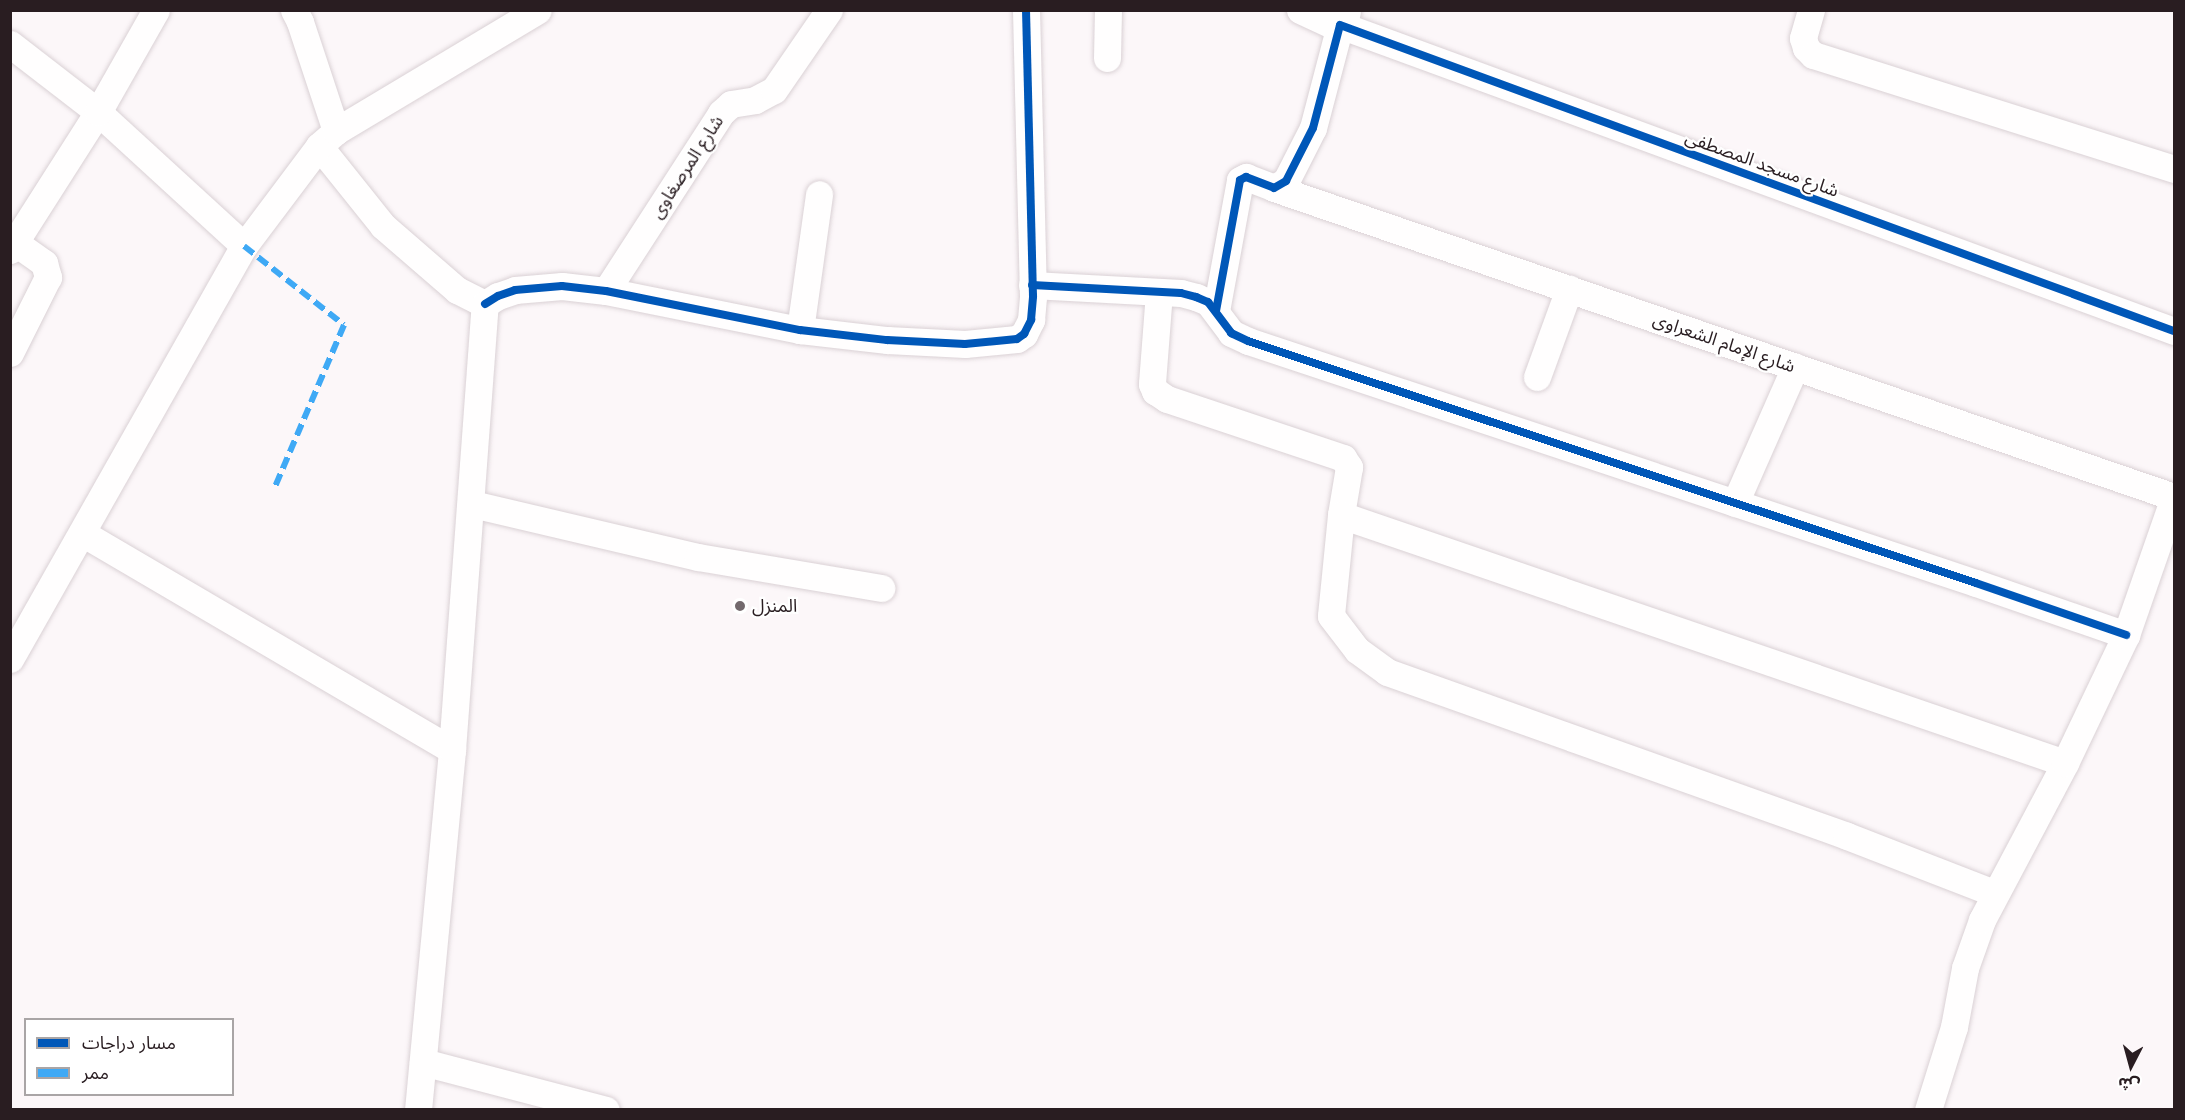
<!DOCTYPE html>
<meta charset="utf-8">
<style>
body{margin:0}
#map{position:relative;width:2185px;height:1120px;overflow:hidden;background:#fcf7f9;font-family:Montserrat,"Noto Sans Arabic",sans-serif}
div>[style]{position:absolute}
.roads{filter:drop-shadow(0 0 2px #dad1d5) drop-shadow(0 0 2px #dad1d5)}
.street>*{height:27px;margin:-13.5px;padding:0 13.5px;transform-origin:13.5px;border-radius:13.5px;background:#fffefe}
.quiet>*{height:6px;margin-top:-3px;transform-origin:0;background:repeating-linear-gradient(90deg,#3fa9f5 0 12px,transparent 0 18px)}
.cycleway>*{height:8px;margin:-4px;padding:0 4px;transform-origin:4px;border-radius:4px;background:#0057b8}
.dots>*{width:16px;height:16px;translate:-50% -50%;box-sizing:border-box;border:3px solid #fff;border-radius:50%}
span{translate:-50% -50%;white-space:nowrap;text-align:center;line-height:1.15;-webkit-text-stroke:4.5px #fff;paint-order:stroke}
.street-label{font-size:18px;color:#291d21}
.poi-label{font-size:18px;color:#291d21}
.left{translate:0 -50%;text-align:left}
.frame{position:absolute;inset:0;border:12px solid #291d21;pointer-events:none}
.legend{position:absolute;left:24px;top:1018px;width:210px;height:78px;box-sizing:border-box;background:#fff;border:2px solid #a9a5a6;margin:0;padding:8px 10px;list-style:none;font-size:18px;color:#291d21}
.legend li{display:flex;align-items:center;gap:12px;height:30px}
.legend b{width:30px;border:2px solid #a9a5a6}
.north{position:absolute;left:2101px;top:1036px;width:60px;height:60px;-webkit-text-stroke:4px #fff;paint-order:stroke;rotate:186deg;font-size:16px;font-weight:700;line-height:24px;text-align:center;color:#291d21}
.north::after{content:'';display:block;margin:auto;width:21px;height:27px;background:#291d21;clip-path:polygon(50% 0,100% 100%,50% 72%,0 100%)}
</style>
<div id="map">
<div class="roads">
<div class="street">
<i style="left:294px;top:10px;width:13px;rotate:63deg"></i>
<i style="left:300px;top:22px;width:115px;rotate:71.7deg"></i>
<i style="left:1300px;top:10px;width:38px;rotate:25deg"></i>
<i style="left:1334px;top:26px;width:11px;rotate:-27deg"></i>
<i style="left:1344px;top:21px;width:9px;rotate:-72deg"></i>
<i style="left:1811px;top:10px;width:29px;rotate:106deg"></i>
<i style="left:1803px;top:38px;width:10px;rotate:73deg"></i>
<i style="left:1806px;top:48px;width:10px;rotate:45deg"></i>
<i style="left:1813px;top:55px;width:379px;rotate:17.5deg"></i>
<i style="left:10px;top:44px;width:111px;rotate:37.7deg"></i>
<i style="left:98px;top:112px;width:198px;rotate:42.5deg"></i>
<i style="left:1107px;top:58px;width:48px;rotate:-88.8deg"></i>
<i style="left:319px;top:146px;width:102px;rotate:51.3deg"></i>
<i style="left:383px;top:226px;width:98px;rotate:40.9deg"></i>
<i style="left:457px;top:290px;width:31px;rotate:27deg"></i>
<i style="left:1274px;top:188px;width:952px;rotate:18.95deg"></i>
<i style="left:10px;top:239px;width:42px;rotate:35.2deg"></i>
<i style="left:44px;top:263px;width:15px;rotate:74deg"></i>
<i style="left:48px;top:277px;width:85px;rotate:116.6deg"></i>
<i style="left:10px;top:250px;width:164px;rotate:-57.5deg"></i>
<i style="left:98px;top:112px;width:117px;rotate:-60.4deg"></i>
<i style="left:1032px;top:285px;width:149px;rotate:3.1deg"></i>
<i style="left:1181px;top:293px;width:16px;rotate:15deg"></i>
<i style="left:1196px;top:297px;width:13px;rotate:23deg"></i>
<i style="left:1208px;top:302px;width:39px;rotate:53deg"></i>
<i style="left:1231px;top:333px;width:19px;rotate:25deg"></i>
<i style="left:1248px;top:341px;width:767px;rotate:18.39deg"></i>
<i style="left:1976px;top:583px;width:159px;rotate:19.1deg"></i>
<i style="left:606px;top:291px;width:212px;rotate:-57.1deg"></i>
<i style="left:721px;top:113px;width:13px;rotate:-42deg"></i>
<i style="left:731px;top:104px;width:24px;rotate:-9deg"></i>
<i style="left:755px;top:100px;width:21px;rotate:-28deg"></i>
<i style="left:774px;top:90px;width:97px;rotate:-55.5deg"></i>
<i style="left:1159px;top:292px;width:92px;rotate:94.4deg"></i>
<i style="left:1152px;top:384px;width:8px;rotate:67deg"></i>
<i style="left:1155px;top:391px;width:14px;rotate:34deg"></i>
<i style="left:1167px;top:399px;width:186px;rotate:18.5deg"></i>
<i style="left:1343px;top:458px;width:11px;rotate:56deg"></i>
<i style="left:1349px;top:467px;width:49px;rotate:99.5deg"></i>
<i style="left:1341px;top:515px;width:765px;rotate:18.91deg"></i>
<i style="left:485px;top:304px;width:15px;rotate:-32deg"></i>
<i style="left:498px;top:296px;width:18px;rotate:-19deg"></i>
<i style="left:515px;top:290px;width:47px;rotate:-4.9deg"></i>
<i style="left:562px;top:286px;width:44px;rotate:6.5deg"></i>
<i style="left:606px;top:291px;width:198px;rotate:11.4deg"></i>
<i style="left:800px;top:330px;width:88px;rotate:6.6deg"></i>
<i style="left:887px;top:340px;width:78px;rotate:2.9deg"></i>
<i style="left:965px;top:344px;width:52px;rotate:-5.5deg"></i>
<i style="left:1017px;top:339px;width:9px;rotate:-36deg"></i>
<i style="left:1024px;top:334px;width:16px;rotate:-63deg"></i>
<i style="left:1031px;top:320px;width:24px;rotate:-85deg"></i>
<i style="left:1033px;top:296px;width:286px;rotate:-91.4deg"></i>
<i style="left:1216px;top:311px;width:133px;rotate:-79.6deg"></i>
<i style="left:1240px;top:180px;width:7px;rotate:-27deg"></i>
<i style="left:1246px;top:177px;width:30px;rotate:21deg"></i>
<i style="left:1274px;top:188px;width:14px;rotate:-30deg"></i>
<i style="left:1286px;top:181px;width:59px;rotate:-63deg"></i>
<i style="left:1313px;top:128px;width:106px;rotate:-75.3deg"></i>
<i style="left:1340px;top:25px;width:888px;rotate:20.15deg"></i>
<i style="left:800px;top:330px;width:137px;rotate:-82deg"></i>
<i style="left:1537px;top:377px;width:94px;rotate:-70deg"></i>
<i style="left:1735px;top:503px;width:149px;rotate:-66.2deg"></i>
<i style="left:472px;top:504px;width:232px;rotate:13.2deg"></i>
<i style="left:698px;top:557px;width:186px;rotate:9.6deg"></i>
<i style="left:1341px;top:515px;width:101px;rotate:95.7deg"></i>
<i style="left:1331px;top:616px;width:43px;rotate:52.6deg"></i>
<i style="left:1357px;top:650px;width:37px;rotate:36deg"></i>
<i style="left:1387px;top:672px;width:488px;rotate:19.6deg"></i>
<i style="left:1847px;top:836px;width:158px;rotate:21.2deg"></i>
<i style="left:82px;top:533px;width:429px;rotate:30.4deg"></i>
<i style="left:10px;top:659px;width:475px;rotate:-60.5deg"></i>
<i style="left:244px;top:246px;width:125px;rotate:-53.1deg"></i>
<i style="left:319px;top:146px;width:23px;rotate:-41deg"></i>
<i style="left:336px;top:131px;width:235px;rotate:-30.9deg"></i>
<i style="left:423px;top:1062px;width:189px;rotate:14.7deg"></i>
<i style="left:418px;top:1110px;width:362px;rotate:-84.6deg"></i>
<i style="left:452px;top:750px;width:447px;rotate:-85.8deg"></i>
<i style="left:1928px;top:1110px;width:87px;rotate:-72.6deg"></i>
<i style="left:1954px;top:1027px;width:60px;rotate:-79.4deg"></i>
<i style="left:1965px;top:968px;width:51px;rotate:-70.5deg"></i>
<i style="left:1982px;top:920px;width:178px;rotate:-62.1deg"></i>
<i style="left:2065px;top:763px;width:142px;rotate:-64.5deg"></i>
<i style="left:2126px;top:635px;width:146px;rotate:-70.8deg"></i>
</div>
</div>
<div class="quiet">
<i style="left:244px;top:246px;width:127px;rotate:38.3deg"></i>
<i style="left:344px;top:325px;width:176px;rotate:113.1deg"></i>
</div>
<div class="cycleway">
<i style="left:1032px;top:285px;width:149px;rotate:3.1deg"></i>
<i style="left:1181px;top:293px;width:16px;rotate:15deg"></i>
<i style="left:1196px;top:297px;width:13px;rotate:23deg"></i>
<i style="left:1208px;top:302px;width:39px;rotate:53deg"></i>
<i style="left:1231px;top:333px;width:19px;rotate:25deg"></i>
<i style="left:1248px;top:341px;width:767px;rotate:18.39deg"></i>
<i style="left:1976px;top:583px;width:159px;rotate:19.1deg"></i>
<i style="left:485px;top:304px;width:15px;rotate:-32deg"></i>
<i style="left:498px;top:296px;width:18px;rotate:-19deg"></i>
<i style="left:515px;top:290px;width:47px;rotate:-4.9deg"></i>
<i style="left:562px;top:286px;width:44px;rotate:6.5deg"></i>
<i style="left:606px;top:291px;width:198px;rotate:11.4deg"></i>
<i style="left:800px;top:330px;width:88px;rotate:6.6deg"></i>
<i style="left:887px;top:340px;width:78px;rotate:2.9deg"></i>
<i style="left:965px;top:344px;width:52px;rotate:-5.5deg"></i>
<i style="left:1017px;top:339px;width:9px;rotate:-36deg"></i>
<i style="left:1024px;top:334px;width:16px;rotate:-63deg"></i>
<i style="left:1031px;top:320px;width:24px;rotate:-85deg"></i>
<i style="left:1033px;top:296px;width:286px;rotate:-91.4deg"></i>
<i style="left:1216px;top:311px;width:133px;rotate:-79.6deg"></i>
<i style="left:1240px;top:180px;width:7px;rotate:-27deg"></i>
<i style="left:1246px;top:177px;width:30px;rotate:21deg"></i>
<i style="left:1274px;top:188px;width:14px;rotate:-30deg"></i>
<i style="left:1286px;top:181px;width:59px;rotate:-63deg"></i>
<i style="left:1313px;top:128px;width:106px;rotate:-75.3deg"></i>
<i style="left:1340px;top:25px;width:888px;rotate:20.15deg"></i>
</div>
<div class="dots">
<i style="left:740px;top:606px;background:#73696d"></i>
</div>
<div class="street-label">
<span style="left:1762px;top:164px;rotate:20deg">شارع مسجد المصطفى</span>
<span style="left:687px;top:167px;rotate:-57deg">شارع المرصغاوى</span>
<span style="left:1724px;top:343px;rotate:19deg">شارع الإمام الشعراوى</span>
</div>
<div class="poi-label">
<span class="left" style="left:752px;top:606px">المنزل</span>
</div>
<div class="frame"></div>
<ul class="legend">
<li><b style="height:8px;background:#0057b8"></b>مسار دراجات</li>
<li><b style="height:8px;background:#3fa9f5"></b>ممر</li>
</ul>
<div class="north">ش</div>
</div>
